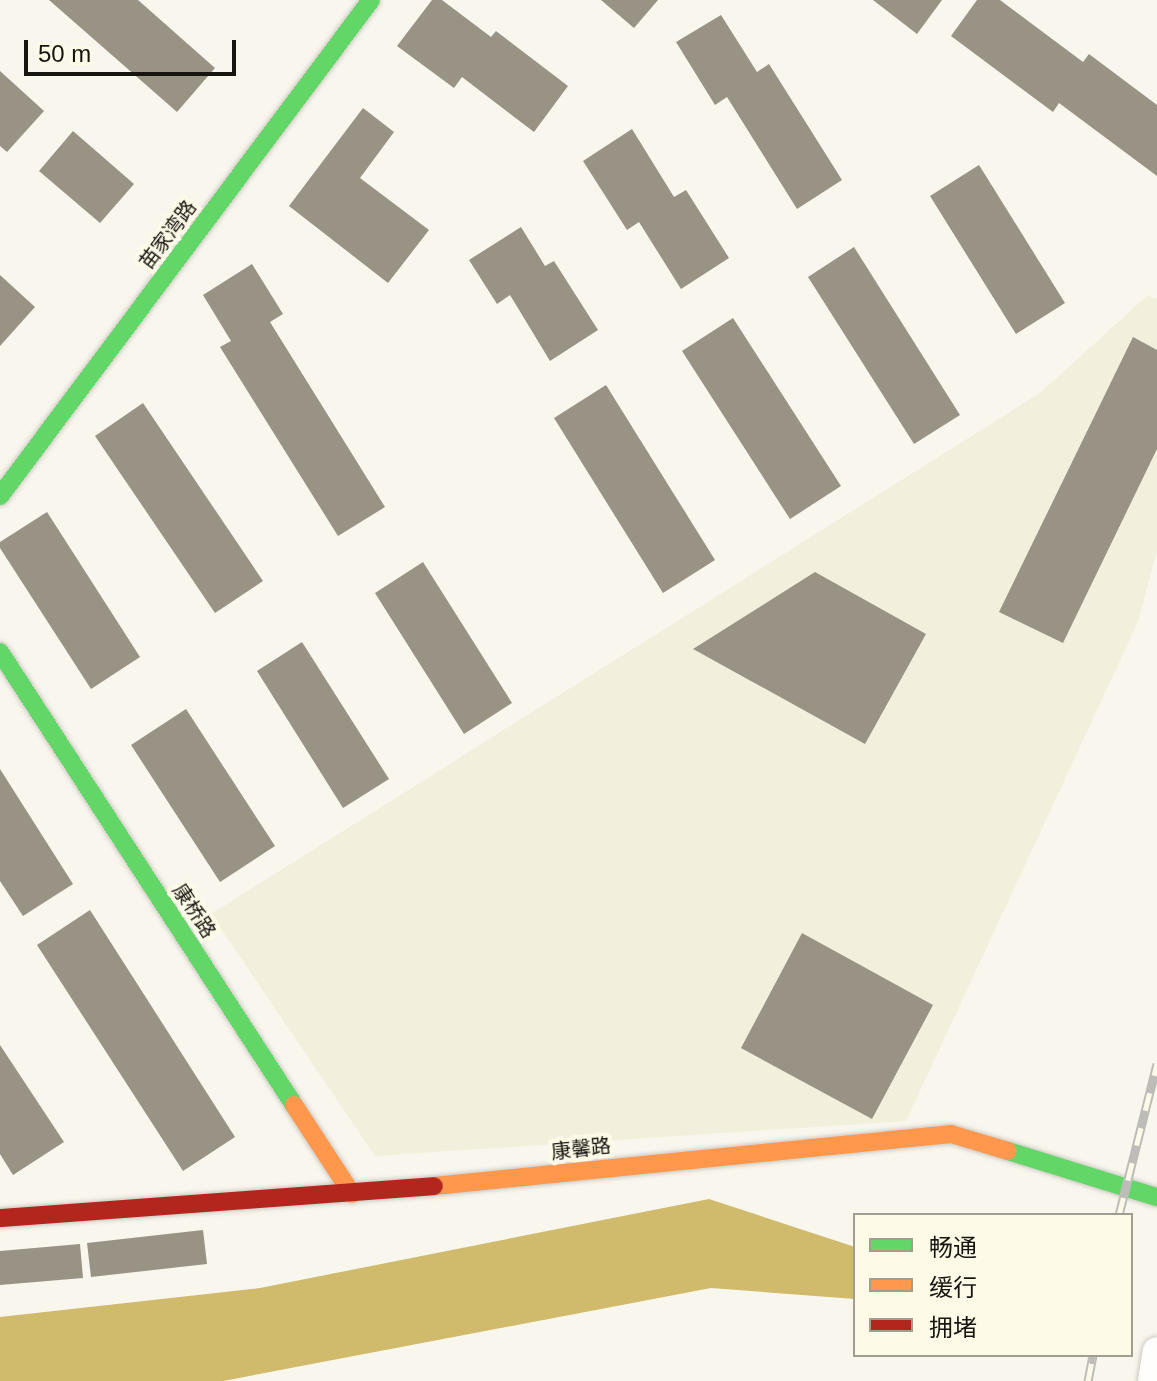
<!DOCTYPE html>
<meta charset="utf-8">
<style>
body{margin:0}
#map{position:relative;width:1157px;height:1381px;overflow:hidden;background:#f9f6ed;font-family:Helvetica,"Noto Sans SC",sans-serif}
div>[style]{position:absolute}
.built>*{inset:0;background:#f3efdd}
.water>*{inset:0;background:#d0bb6d}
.building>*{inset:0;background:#989384}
.roads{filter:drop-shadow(0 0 2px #cbc9c2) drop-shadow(0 0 2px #cbc9c2)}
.street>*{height:28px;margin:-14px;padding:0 14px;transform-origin:14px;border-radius:14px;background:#fefefc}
.fast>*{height:18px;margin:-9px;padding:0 9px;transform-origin:9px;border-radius:9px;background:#63d668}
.slow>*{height:18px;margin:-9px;padding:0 9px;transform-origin:9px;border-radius:9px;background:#ff974d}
.jam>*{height:18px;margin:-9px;padding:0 9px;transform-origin:9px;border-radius:9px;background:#b3261e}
.rail>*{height:9px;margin-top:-4.5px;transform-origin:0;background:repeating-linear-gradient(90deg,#fefae8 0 18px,#bdbcb9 0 36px);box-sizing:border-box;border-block:2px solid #bdbcb9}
span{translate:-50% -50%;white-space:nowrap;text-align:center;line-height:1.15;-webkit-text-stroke:8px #fefae8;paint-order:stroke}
.street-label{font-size:20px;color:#16150f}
.legend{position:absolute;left:853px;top:1213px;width:280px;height:144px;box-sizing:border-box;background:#fefae8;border:2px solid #a19e91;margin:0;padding:10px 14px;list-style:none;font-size:24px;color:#16150f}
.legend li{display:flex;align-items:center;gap:16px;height:40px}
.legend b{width:40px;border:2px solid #a19e91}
.scale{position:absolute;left:24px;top:40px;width:212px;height:36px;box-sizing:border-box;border:4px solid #16150f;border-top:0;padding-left:10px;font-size:24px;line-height:28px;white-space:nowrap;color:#16150f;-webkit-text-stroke:6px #fefae8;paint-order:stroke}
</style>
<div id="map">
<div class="built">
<i style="clip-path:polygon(1148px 295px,1157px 299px,1157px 550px,1138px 622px,906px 1121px,375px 1156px,211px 914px,1040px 393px)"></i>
</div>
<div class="water">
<i style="clip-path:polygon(709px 1199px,855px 1247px,855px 1299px,711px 1288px,223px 1381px,0 1381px,0 1317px,260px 1288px)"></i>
</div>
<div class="building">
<i style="clip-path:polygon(49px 0,138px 0,215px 68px,177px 112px)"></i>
<i style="clip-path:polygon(432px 0,442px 0,491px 37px,496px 31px,568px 86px,534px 132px,462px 77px,454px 88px,397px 46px)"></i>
<i style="clip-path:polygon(601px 0,658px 0,634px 28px)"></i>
<i style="clip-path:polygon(873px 0,942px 0,917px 34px)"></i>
<i style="clip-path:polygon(977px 0,1000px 0,1083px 62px,1089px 54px,1157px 105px,1157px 176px,1059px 103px,1053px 112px,951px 36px)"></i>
<i style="clip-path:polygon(721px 15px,757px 72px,769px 64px,842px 180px,797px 209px,727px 97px,715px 105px,676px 42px)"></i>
<i style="clip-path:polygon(0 71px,44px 111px,7px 152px,0 146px)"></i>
<i style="clip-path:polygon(363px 108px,394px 132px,360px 178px,429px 230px,388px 283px,289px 206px)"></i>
<i style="clip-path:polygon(632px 129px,674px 197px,686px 190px,729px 258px,681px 289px,639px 222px,627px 230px,583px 161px)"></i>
<i style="clip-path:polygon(73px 131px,134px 184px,100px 223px,39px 171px)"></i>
<i style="clip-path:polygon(979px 165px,1065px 303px,1016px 334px,930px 196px)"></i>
<i style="clip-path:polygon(521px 227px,545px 266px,554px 261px,598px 330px,550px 361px,510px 295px,497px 304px,469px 260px)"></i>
<i style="clip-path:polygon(854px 247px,960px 415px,914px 444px,808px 277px)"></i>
<i style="clip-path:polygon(252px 264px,283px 314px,270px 322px,385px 507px,338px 536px,220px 347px,231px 341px,203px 295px)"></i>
<i style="clip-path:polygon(0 275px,35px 307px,0 346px)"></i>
<i style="clip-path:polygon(733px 318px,841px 486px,790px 519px,682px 351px)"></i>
<i style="clip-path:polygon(1133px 337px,1157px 350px,1157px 449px,1063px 643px,999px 612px)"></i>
<i style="clip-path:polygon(606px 385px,715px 560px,663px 593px,554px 418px)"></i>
<i style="clip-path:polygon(143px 403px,263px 581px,215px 613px,95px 436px)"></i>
<i style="clip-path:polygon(47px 512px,140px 657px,91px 689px,0 548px,0 542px)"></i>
<i style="clip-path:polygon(423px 562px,512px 703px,464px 734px,375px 593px)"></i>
<i style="clip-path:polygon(815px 572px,926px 634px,865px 744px,693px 649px)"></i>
<i style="clip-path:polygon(302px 642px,389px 779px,343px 808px,257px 671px)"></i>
<i style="clip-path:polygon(186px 709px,275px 846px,220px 882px,131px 745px)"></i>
<i style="clip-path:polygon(0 769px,73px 884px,23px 916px,0 881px)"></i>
<i style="clip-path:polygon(90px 910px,235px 1137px,183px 1171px,37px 945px)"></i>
<i style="clip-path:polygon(802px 933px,933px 1005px,872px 1119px,741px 1048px)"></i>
<i style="clip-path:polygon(0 1045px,64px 1142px,13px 1175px,0 1154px)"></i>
<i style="clip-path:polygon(203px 1230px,207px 1264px,91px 1277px,87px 1243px)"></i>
<i style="clip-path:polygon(80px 1244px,83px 1278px,0 1285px,0 1251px)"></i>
</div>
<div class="roads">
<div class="street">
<i style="left:1152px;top:1381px;width:30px;rotate:-81deg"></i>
</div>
<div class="fast">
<i style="left:0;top:496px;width:619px;rotate:-53.2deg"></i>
<i style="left:0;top:652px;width:540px;rotate:57.02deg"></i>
<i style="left:1008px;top:1151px;width:156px;rotate:17.2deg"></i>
</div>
<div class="slow">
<i style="left:294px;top:1105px;width:106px;rotate:56.9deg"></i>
<i style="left:434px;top:1186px;width:520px;rotate:-5.74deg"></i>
<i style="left:951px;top:1134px;width:59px;rotate:16.6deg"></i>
</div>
<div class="jam">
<i style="left:0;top:1218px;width:435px;rotate:-4.2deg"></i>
</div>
</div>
<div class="rail">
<i style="left:1119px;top:1215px;width:156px;rotate:-75.9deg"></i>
<i style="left:1088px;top:1381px;width:26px;rotate:-79deg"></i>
</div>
<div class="street-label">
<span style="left:168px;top:235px;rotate:-53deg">苗家湾路</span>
<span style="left:194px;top:911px;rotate:57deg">康桥路</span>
<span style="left:581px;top:1149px;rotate:-6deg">康馨路</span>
</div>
<ul class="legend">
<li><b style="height:10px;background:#63d668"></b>畅通</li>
<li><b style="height:10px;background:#ff974d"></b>缓行</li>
<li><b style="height:10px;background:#b3261e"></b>拥堵</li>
</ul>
<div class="scale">50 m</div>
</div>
